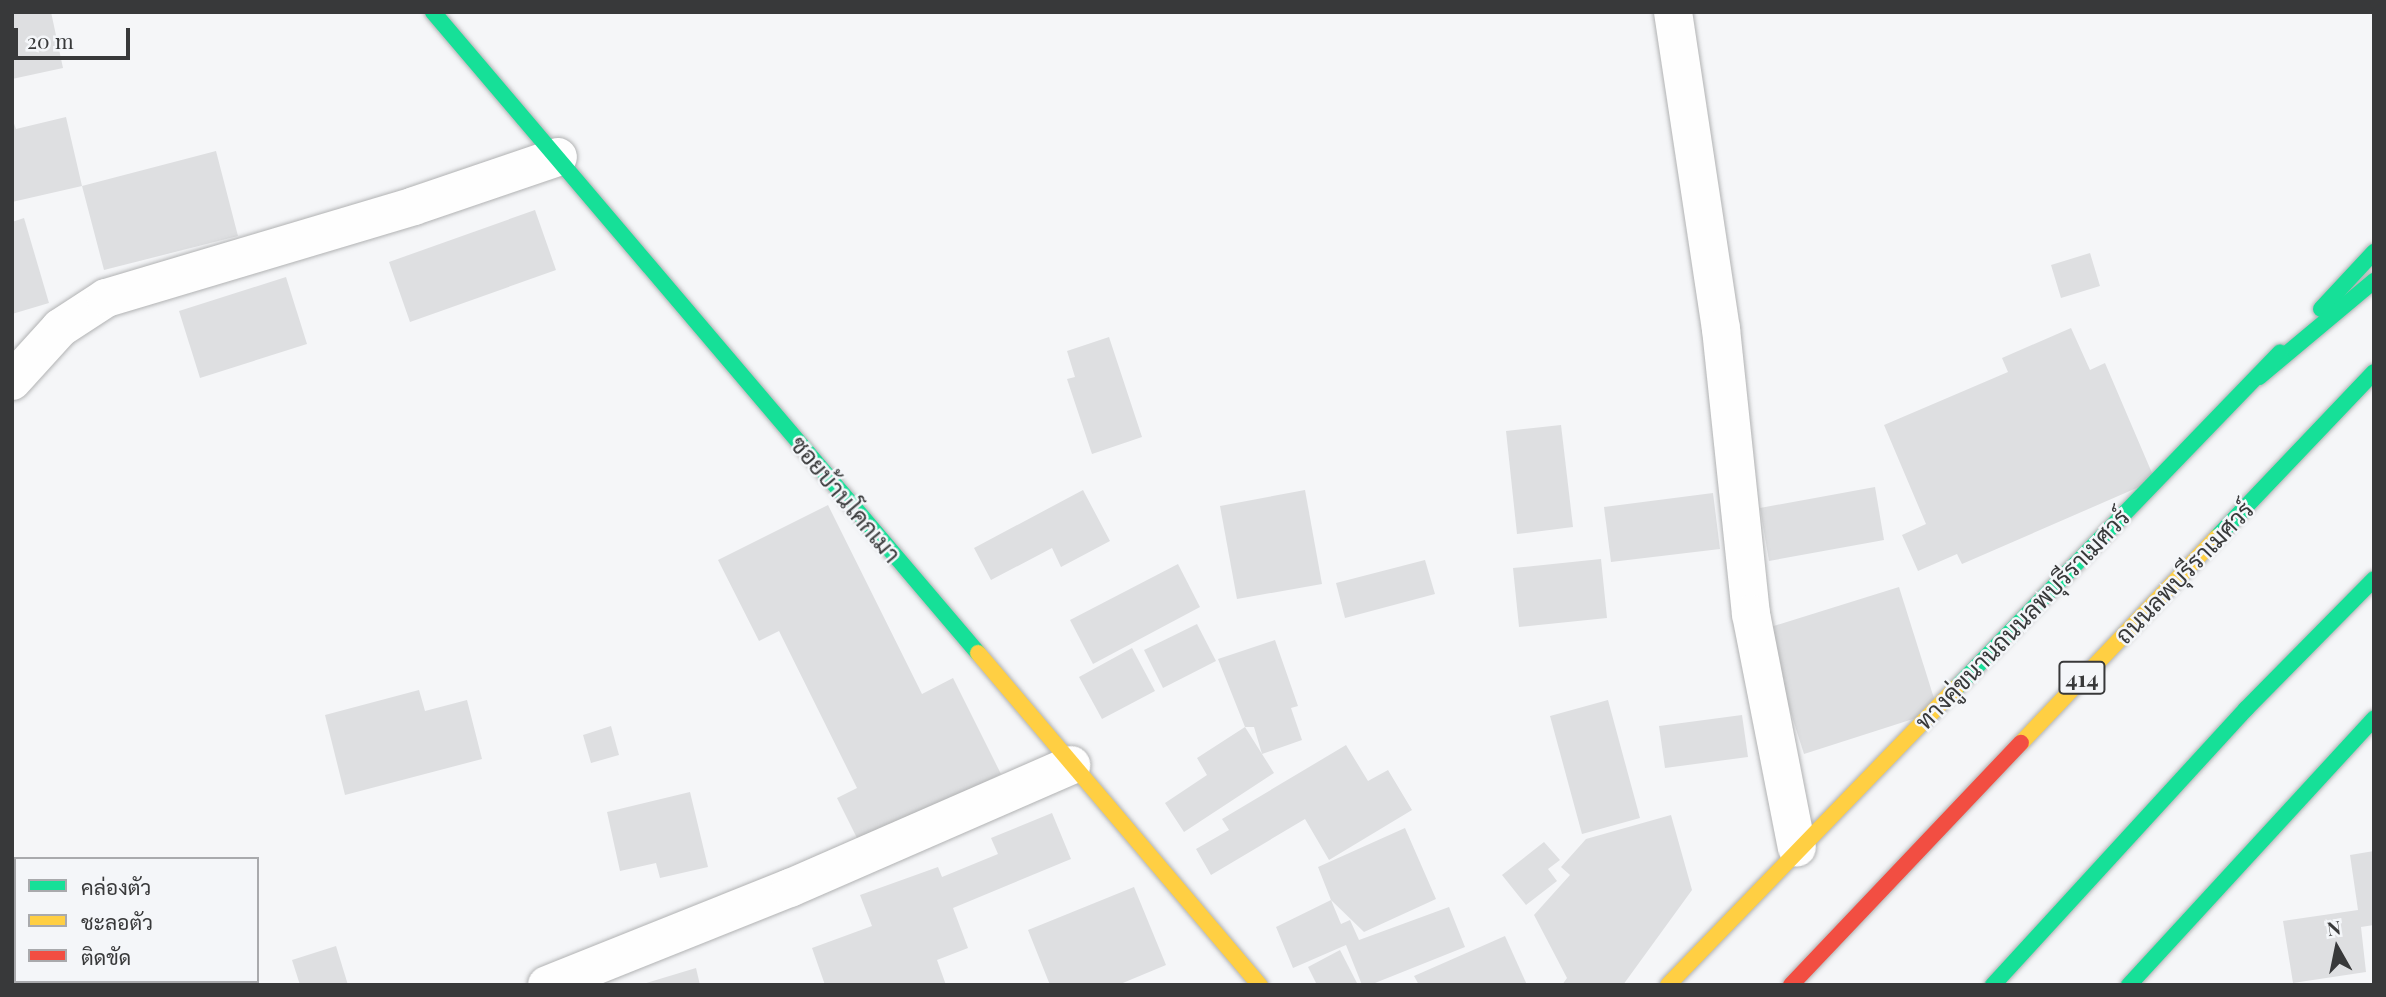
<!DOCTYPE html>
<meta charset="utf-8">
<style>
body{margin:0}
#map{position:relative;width:2386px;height:997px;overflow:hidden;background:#f5f6f8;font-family:"Playfair Display",Sarabun,serif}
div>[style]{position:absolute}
.building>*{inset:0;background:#dedfe1}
.roads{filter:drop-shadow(0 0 2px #b1b2b3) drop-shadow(0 0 2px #b1b2b3)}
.street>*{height:38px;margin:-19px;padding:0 19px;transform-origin:19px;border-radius:19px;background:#fefefe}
.fast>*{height:16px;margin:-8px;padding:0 8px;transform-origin:8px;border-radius:8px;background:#16e098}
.slow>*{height:16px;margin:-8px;padding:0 8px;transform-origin:8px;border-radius:8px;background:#ffcf43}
.jam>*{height:16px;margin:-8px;padding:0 8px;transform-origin:8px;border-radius:8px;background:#f24e42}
span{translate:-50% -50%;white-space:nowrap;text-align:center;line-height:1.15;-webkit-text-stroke:5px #f4f6f9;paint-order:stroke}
.shield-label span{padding:2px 5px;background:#f4f6f9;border:2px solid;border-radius:5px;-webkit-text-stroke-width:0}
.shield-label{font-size:23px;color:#38393a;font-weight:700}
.street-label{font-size:24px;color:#38393a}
.frame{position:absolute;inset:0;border:14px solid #38393a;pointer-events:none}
.legend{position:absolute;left:14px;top:857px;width:245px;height:126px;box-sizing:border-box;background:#f4f6f9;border:2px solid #a9aaad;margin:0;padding:9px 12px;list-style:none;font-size:21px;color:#38393a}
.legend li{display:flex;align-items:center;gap:14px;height:35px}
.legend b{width:35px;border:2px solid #a9aaad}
.north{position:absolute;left:2302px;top:913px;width:70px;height:70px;-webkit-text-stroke:5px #f4f6f9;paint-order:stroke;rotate:351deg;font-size:19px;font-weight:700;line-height:28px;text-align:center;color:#38393a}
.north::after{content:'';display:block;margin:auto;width:24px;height:32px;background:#38393a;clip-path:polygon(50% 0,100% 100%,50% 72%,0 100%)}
.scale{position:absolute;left:14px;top:28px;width:116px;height:32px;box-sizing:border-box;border:4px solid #38393a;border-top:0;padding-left:9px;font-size:21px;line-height:24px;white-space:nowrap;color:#38393a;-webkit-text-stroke:5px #f4f6f9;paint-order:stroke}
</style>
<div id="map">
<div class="building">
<i style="clip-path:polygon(12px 12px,51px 12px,63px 68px,12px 79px)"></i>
<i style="clip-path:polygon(66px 117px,82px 186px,216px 151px,238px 236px,104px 270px,82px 186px,12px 202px,12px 118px,16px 129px)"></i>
<i style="clip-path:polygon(535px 210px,556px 270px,410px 322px,389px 262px)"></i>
<i style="clip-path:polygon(24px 218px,49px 303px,12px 314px,12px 222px)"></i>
<i style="clip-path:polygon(2090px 253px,2100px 286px,2061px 298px,2051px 265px)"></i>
<i style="clip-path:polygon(286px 277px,307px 344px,200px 378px,179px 311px)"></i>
<i style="clip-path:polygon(2071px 328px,2090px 370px,2105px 363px,2155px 480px,1962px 564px,1957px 554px,1918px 571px,1902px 535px,1926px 524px,1884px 425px,2008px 372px,2002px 358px)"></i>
<i style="clip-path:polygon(1109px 337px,1142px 437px,1092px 454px,1067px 379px,1075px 377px,1067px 351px)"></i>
<i style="clip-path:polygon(1561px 425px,1573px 527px,1517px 534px,1506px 431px)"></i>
<i style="clip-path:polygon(1875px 487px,1884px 540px,1769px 561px,1760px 508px)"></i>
<i style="clip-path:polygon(1083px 490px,1110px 541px,1061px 567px,1052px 548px,991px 580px,974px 548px)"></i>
<i style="clip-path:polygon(1305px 490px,1322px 584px,1237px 599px,1220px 506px)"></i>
<i style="clip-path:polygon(1713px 493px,1720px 549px,1611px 562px,1604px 507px)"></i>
<i style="clip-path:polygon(828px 505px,922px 694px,953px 678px,1001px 774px,860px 844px,837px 798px,857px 788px,779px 631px,759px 641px,718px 560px)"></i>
<i style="clip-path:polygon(1601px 559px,1607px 618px,1519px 627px,1513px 568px)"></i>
<i style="clip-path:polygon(1425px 560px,1435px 594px,1345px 618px,1336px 583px)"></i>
<i style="clip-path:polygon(1178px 564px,1200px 607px,1093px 664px,1070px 620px)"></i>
<i style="clip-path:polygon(1899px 587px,1938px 711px,1804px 754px,1764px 629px)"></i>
<i style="clip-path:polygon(1197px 624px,1216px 661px,1163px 688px,1144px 650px)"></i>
<i style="clip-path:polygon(1275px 640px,1298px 706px,1291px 708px,1302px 740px,1262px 754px,1274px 773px,1184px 832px,1165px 803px,1207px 775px,1197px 758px,1245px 727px,1262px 754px,1254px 727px,1245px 727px,1218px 659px)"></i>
<i style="clip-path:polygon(1132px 648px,1155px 691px,1102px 719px,1079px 677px)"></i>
<i style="clip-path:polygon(419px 690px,425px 711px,467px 700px,482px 759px,345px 795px,325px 715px)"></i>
<i style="clip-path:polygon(1608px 700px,1640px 818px,1582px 834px,1550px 716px)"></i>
<i style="clip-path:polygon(1742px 715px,1748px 757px,1665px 768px,1659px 726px)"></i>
<i style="clip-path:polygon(611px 726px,619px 755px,591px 763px,583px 735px)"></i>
<i style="clip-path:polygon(1346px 745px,1368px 781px,1388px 770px,1412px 810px,1329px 860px,1305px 819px,1211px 875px,1196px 849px,1229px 830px,1222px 819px)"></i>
<i style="clip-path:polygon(690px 792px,708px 867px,660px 878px,656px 863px,620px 871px,607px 812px)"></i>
<i style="clip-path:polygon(1052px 813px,1071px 859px,953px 908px,968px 948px,937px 960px,946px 985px,825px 985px,812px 948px,872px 926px,860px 895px,938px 867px,942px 877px,998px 854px,991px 838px)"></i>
<i style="clip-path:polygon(1671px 815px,1692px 890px,1623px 985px,1562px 985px,1567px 978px,1534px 915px,1570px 875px,1561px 867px,1586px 839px)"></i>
<i style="clip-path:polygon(1405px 828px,1436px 899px,1364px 932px,1331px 900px,1341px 924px,1350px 920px,1359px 940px,1449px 907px,1465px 947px,1370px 985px,1362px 985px,1346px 945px,1293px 968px,1276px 927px,1331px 900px,1318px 867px)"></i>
<i style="clip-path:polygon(1544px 842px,1560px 860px,1548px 869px,1557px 881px,1526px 905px,1502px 875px)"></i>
<i style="clip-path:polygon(2374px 851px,2374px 925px,2361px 927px,2366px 972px,2293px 983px,2283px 921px,2358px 910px,2350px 855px)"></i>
<i style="clip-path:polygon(1134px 887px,1166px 965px,1118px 985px,1050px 985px,1028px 930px)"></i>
<i style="clip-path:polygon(1505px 936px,1527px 985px,1419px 985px,1414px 976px)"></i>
<i style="clip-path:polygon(336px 946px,348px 985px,300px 985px,292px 960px)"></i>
<i style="clip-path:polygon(1340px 950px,1358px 985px,1317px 985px,1308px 967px)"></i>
<i style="clip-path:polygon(696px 968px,700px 985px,643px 985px,643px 984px)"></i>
</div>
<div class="roads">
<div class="street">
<i style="left:1673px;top:12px;width:321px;rotate:81.4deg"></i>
<i style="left:1721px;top:329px;width:287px;rotate:84deg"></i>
<i style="left:1751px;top:614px;width:238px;rotate:78.9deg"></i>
<i style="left:12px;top:381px;width:72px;rotate:-47.8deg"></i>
<i style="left:60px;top:328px;width:55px;rotate:-33.1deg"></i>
<i style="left:106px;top:298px;width:321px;rotate:-16.6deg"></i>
<i style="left:414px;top:206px;width:152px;rotate:-18.8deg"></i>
<i style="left:547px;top:985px;width:262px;rotate:-21.8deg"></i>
<i style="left:790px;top:888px;width:307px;rotate:-23.6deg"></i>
</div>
<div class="fast">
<i style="left:433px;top:12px;width:841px;rotate:49.63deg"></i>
<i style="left:2321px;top:309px;width:78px;rotate:-47.1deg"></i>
<i style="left:2259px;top:377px;width:150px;rotate:-39.9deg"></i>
<i style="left:2217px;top:537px;width:228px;rotate:-46.4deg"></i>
<i style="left:1957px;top:687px;width:465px;rotate:-46deg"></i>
<i style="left:1993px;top:985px;width:374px;rotate:-47.5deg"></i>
<i style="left:2246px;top:709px;width:182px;rotate:-45.4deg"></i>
<i style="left:2129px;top:985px;width:362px;rotate:-47.4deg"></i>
</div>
<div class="slow">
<i style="left:978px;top:653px;width:436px;rotate:49.7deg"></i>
<i style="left:2021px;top:743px;width:284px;rotate:-46.4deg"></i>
<i style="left:1668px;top:985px;width:415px;rotate:-45.9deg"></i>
</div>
<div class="jam">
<i style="left:1791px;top:985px;width:334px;rotate:-46.5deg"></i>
</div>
</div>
<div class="shield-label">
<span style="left:2082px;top:678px">414</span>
</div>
<div class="street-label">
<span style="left:846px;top:499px;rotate:50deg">ซอยบ้านโคกเมา</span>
<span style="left:2184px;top:572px;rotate:-46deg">ถนนลพบุรีราเมศวร์</span>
<span style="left:2022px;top:619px;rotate:-46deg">ทางคู่ขนานถนนลพบุรีราเมศวร์</span>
</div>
<div class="frame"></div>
<ul class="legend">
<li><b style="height:9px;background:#16e098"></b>คล่องตัว</li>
<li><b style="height:9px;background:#ffcf43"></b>ชะลอตัว</li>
<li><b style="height:9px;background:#f24e42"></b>ติดขัด</li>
</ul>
<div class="north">N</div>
<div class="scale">20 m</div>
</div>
